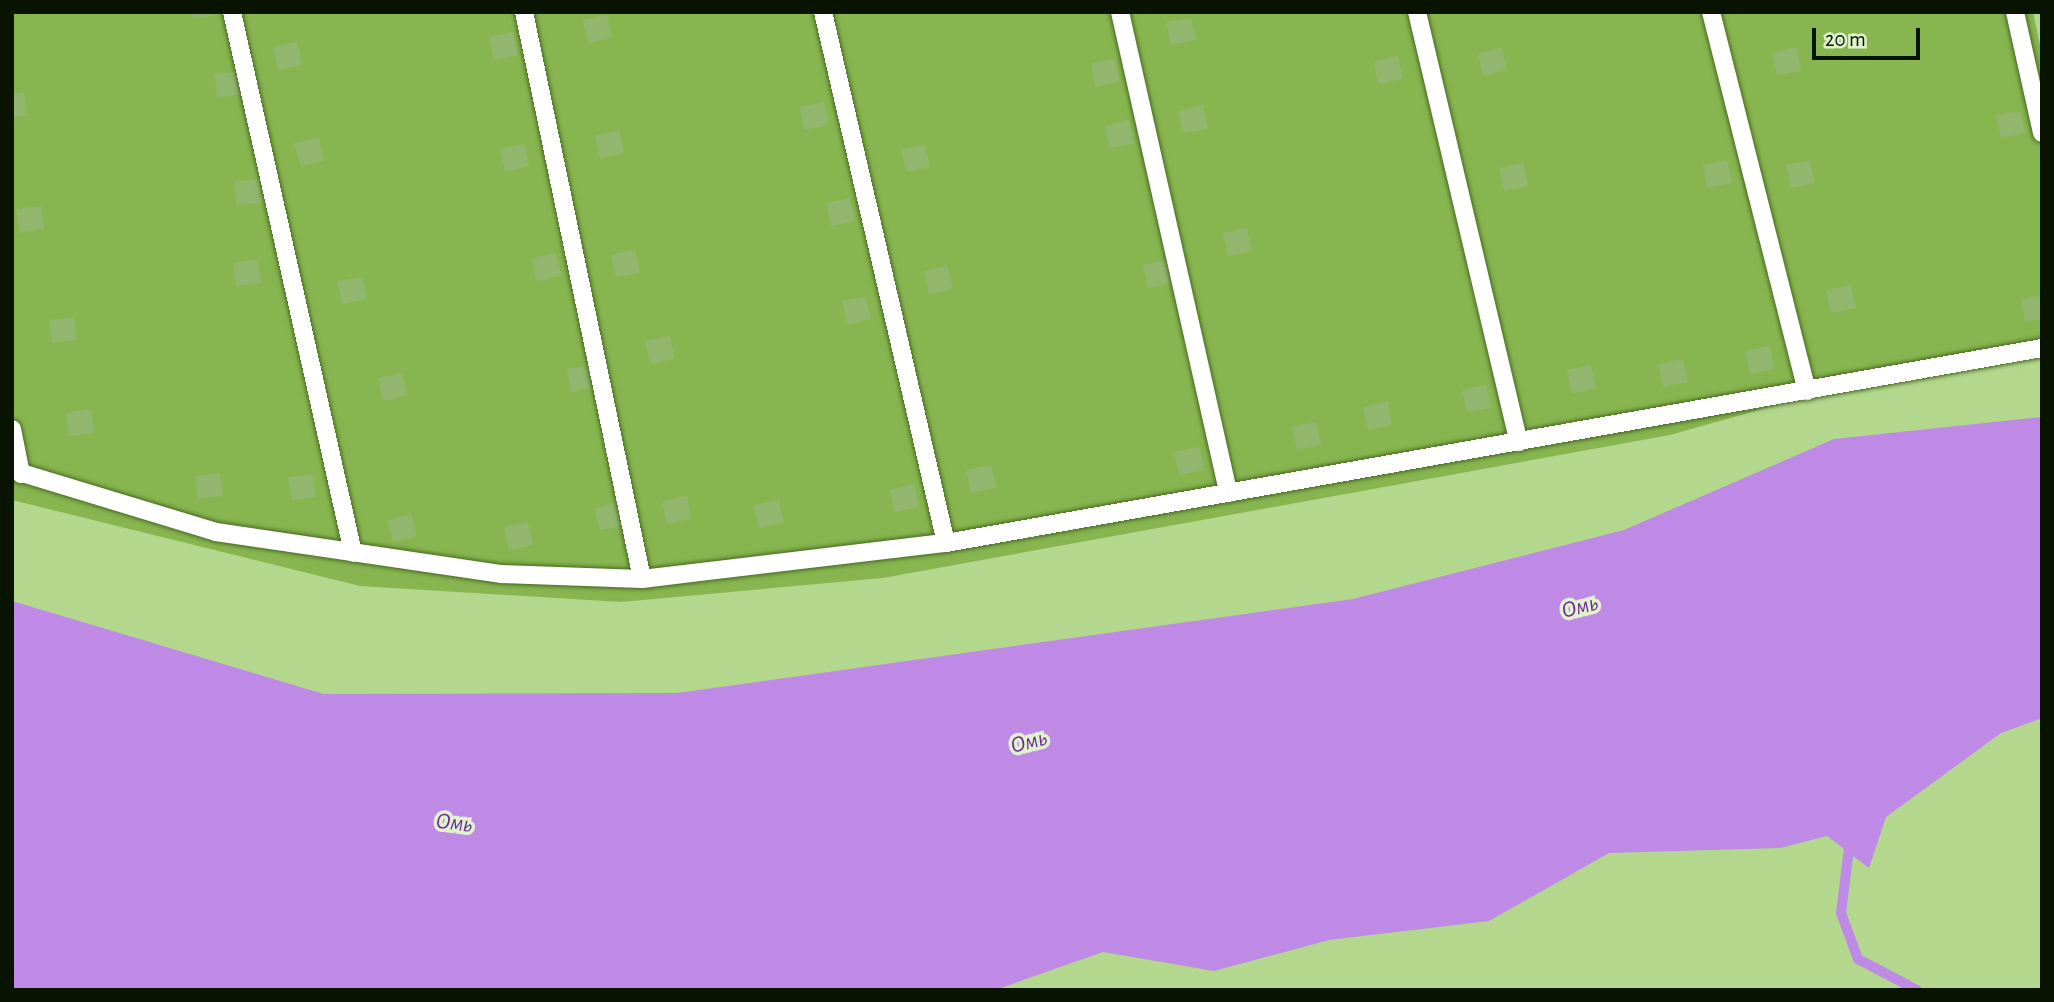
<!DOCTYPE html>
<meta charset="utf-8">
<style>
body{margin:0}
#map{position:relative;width:2054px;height:1002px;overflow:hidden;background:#b3d88d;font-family:"Alegreya Sans",sans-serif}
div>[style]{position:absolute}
.green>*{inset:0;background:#87b650}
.water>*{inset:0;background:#bf89e6}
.stream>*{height:10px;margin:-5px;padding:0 5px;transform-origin:5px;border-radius:5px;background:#bf89e6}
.building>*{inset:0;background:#93b66e}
.roads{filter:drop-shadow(0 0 2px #496921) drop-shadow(0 0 2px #496921)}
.lane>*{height:18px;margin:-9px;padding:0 9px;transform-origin:9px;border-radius:9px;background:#fff}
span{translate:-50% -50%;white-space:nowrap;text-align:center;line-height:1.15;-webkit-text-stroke:7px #dff2cd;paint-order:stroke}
.water-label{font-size:23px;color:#6c2895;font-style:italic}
.frame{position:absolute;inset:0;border:14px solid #081400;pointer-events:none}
.scale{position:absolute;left:1812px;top:28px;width:108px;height:32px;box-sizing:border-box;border:4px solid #081400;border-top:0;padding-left:9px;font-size:21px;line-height:24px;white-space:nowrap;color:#081400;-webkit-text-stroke:5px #dff2cd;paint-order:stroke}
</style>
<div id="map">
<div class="green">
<i style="clip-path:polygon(12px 12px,2033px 12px,2042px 54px,2042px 356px,1808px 396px,1670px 435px,883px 578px,621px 602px,360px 586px,12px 500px)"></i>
</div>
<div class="water">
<i style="clip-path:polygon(2042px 417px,2042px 718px,2001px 733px,1886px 817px,1869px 868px,1827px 836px,1780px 848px,1609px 853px,1489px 921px,1329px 940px,1214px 971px,1103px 952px,995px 990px,12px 990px,12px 601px,324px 694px,677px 693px,1353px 599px,1624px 530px,1834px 439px)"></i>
</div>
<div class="stream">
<i style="left:1850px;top:840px;width:74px;rotate:97deg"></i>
<i style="left:1841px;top:913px;width:49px;rotate:69.7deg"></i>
<i style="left:1858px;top:959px;width:67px;rotate:27.7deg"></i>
</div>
<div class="building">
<i style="clip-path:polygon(191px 12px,216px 12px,216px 15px,192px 18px)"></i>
<i style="clip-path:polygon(607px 15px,612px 38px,588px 43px,583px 20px)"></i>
<i style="clip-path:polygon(1191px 18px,1196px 40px,1171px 45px,1166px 22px)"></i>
<i style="clip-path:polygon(513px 32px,518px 55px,494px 60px,489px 37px)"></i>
<i style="clip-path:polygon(297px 42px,302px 65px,278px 70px,273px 47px)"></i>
<i style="clip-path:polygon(1797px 47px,1801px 71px,1777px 75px,1772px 53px)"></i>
<i style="clip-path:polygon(1502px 48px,1507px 70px,1483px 76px,1478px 53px)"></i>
<i style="clip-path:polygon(1398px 56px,1403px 79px,1378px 84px,1374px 61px)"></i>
<i style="clip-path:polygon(1115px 59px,1120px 81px,1095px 87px,1091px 63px)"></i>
<i style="clip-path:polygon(238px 72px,242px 94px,217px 98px,214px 74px)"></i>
<i style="clip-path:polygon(24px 92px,27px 116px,12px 117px,12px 94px)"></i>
<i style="clip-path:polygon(824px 102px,829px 125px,804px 130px,800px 107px)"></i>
<i style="clip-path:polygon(1203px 105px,1208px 129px,1183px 133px,1178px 111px)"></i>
<i style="clip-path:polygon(2020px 111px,2025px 133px,2001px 138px,1996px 115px)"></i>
<i style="clip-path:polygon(1129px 120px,1134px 144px,1109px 148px,1105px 126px)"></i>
<i style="clip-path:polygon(619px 131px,624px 153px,600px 159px,595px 135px)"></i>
<i style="clip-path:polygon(319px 138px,324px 161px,300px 166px,294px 143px)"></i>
<i style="clip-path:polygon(524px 144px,529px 166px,505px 172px,500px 149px)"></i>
<i style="clip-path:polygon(925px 145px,930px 167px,906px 172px,901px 149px)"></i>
<i style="clip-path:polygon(1727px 160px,1732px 183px,1707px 188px,1703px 165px)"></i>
<i style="clip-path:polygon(1810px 161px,1815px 183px,1791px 188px,1786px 165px)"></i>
<i style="clip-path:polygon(1523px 163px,1528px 186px,1504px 191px,1499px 168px)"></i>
<i style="clip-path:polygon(259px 179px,262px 202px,237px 205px,234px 182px)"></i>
<i style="clip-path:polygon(850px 198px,855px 221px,831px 226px,826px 203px)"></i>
<i style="clip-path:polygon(41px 206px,44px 229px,20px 233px,16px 209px)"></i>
<i style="clip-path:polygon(1247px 228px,1252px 251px,1228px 256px,1223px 233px)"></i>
<i style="clip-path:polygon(635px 250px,640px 273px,616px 277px,611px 255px)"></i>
<i style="clip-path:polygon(556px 253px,561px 276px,536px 281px,532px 258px)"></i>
<i style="clip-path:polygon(258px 259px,261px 283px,236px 286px,233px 263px)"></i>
<i style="clip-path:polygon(1167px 260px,1172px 283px,1148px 288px,1143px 265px)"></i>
<i style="clip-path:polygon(948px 266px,953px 289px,929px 294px,924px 271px)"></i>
<i style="clip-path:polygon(362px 277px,367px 299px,342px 304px,337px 281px)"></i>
<i style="clip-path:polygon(1851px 285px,1856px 308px,1831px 313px,1826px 290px)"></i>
<i style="clip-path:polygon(2042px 295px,2042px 319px,2025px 322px,2021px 299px)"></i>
<i style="clip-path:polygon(866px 297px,871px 319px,847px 325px,842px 301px)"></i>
<i style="clip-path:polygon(74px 317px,77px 340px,52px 343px,49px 320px)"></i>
<i style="clip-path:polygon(670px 336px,675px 359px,650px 364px,645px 341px)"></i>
<i style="clip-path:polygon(1770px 346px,1774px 369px,1750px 374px,1745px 351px)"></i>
<i style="clip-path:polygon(1683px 359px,1688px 382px,1663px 387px,1658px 364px)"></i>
<i style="clip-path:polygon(591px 365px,596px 387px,571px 392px,567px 369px)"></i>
<i style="clip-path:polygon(1591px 365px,1596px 388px,1572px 394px,1567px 370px)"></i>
<i style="clip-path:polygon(402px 373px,407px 396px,383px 401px,378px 378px)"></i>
<i style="clip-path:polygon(1486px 385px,1491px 408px,1467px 412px,1462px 390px)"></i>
<i style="clip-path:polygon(1388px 401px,1392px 425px,1368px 430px,1363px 407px)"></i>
<i style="clip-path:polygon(91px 409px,94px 433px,69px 436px,66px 413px)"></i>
<i style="clip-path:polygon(1316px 422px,1321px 445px,1297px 450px,1292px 427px)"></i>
<i style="clip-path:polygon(1199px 447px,1204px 470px,1179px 475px,1174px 452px)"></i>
<i style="clip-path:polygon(991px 465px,996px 488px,971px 493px,966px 470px)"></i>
<i style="clip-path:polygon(220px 473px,223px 496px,198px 499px,195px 476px)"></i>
<i style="clip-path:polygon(313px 474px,316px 497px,292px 500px,288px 477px)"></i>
<i style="clip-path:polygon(914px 484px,919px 507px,894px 512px,890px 490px)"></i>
<i style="clip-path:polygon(687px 496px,691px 519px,667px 524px,662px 501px)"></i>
<i style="clip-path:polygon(779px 500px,784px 522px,759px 528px,754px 505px)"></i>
<i style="clip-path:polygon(620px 502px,624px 526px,600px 530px,595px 508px)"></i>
<i style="clip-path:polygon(412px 514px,417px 537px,393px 542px,388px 520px)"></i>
<i style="clip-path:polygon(528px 522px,533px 545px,509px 550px,504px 527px)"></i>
</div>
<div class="roads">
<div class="lane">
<i style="left:232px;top:12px;width:554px;rotate:77.39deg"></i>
<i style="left:524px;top:12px;width:579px;rotate:78.24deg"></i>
<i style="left:823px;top:12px;width:545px;rotate:76.96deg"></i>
<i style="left:1120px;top:12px;width:493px;rotate:77.3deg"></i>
<i style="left:1417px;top:12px;width:442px;rotate:76.7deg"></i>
<i style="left:1711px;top:12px;width:391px;rotate:75.8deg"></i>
<i style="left:2015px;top:12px;width:124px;rotate:77.4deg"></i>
<i style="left:12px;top:429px;width:46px;rotate:78.7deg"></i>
<i style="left:12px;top:470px;width:213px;rotate:16.9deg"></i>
<i style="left:216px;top:532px;width:289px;rotate:8.4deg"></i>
<i style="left:502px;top:574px;width:140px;rotate:2deg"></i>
<i style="left:642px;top:579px;width:306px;rotate:-6.8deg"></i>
<i style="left:946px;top:543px;width:1113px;rotate:-10.09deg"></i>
</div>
</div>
<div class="water-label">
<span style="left:1580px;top:608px;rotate:-14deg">Омь</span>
<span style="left:1029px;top:743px;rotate:-14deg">Омь</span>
<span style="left:454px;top:824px;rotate:7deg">Омь</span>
</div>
<div class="frame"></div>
<div class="scale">20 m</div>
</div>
